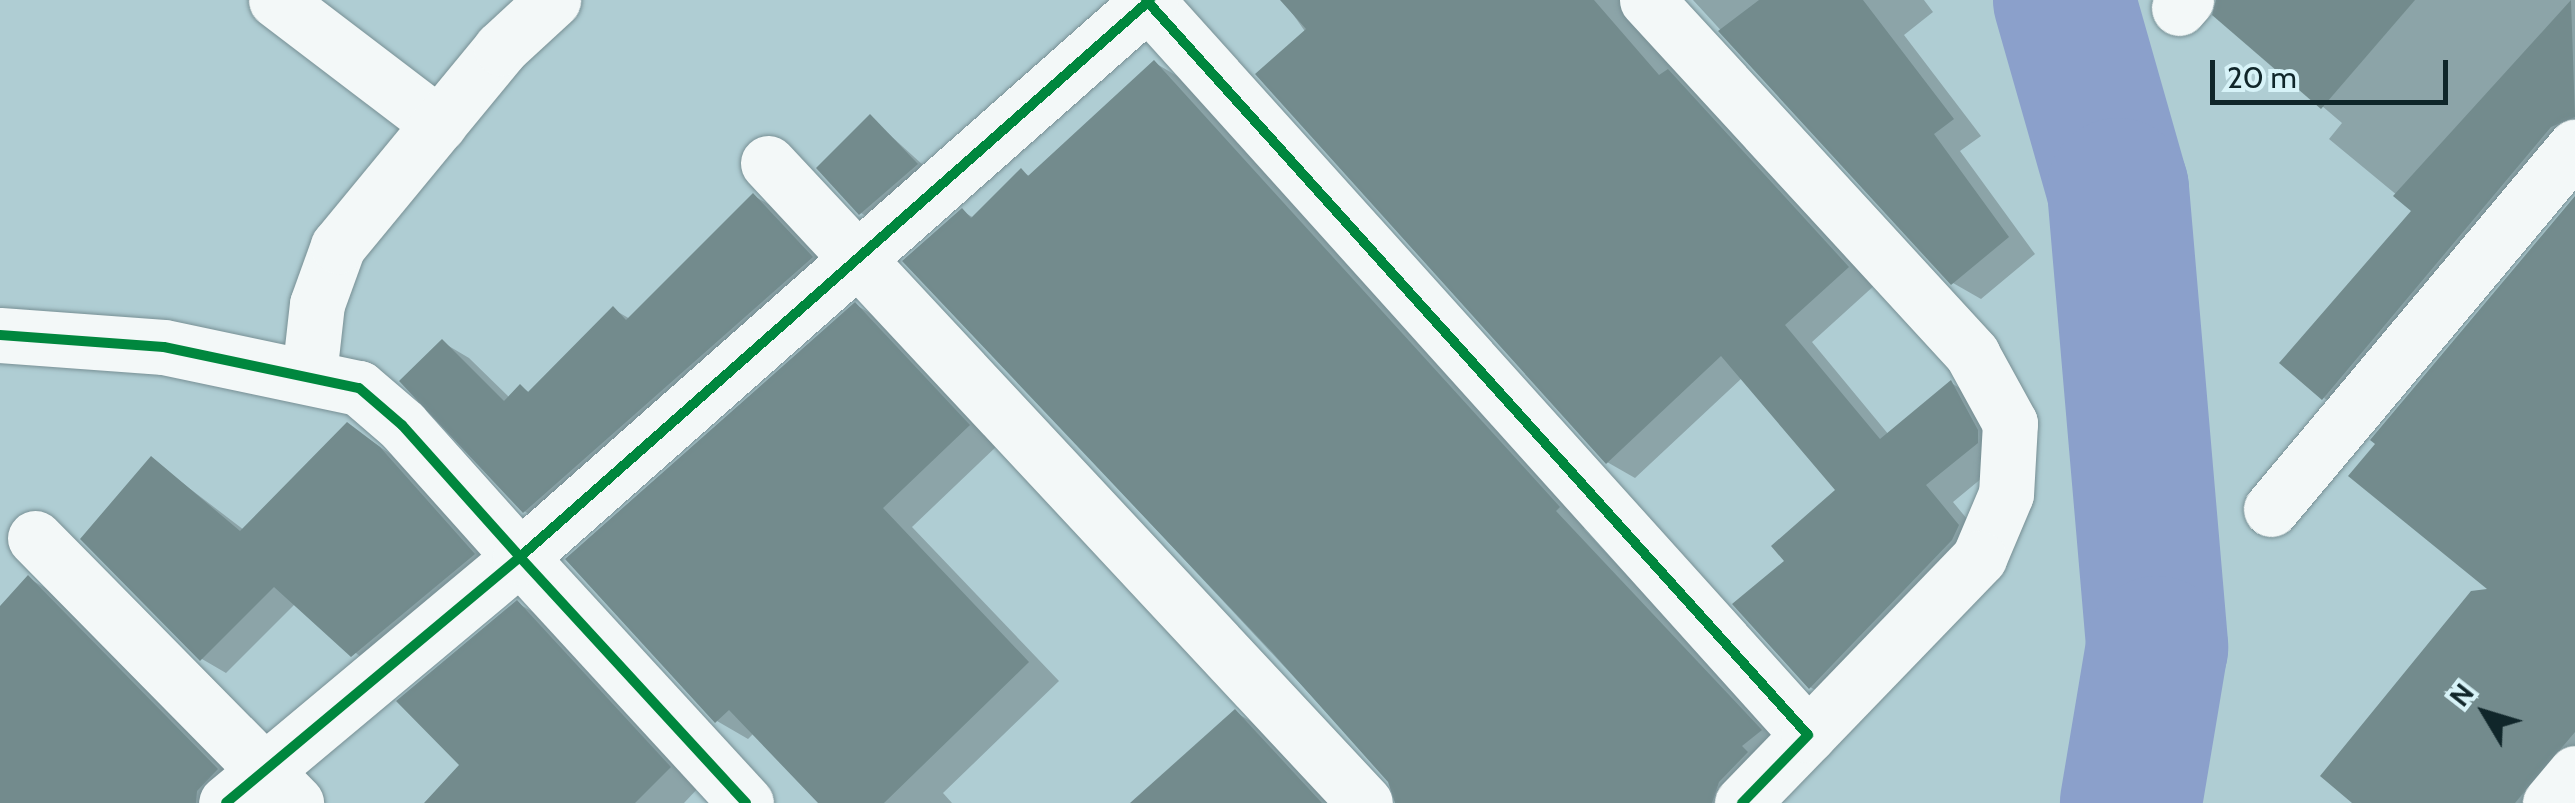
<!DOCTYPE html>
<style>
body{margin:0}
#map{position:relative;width:2575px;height:803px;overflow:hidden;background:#afcdd3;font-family:Cabin,sans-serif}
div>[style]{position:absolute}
.shadow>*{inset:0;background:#0003}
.river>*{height:142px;margin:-71px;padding:0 71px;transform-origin:71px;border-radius:71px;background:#8ba0cb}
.building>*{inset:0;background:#738b8d}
.roads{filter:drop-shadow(0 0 2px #778f94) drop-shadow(0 0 2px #778f94)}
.street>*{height:55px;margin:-27.5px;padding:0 27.5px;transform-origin:27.5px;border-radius:27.5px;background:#f3f8f8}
.cycleway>*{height:10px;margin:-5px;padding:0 5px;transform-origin:5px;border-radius:5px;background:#00873e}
span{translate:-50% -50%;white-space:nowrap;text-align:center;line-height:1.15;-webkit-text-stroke:10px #d7f3f8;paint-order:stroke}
.north{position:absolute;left:2435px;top:663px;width:100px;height:100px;-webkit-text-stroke:8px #d7f3f8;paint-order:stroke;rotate:308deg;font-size:28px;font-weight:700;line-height:40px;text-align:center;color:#10262a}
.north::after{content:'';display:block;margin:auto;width:35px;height:45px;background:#10262a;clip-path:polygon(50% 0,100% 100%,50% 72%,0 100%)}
.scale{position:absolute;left:2210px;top:60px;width:238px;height:45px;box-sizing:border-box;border:5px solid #10262a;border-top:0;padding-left:12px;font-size:30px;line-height:35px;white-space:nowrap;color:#10262a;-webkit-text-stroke:8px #d7f3f8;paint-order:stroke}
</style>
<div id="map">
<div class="shadow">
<i style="clip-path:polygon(1283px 0,1651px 0,1876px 284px,1812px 342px,1889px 435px,1951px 383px,1979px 399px,2005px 459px,1953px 502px,1986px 542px,1838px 703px,1810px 687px,1787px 562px,1839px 491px,1742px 378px,1635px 478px,1607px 462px)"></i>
<i style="clip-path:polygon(1693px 0,1924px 0,1933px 12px,1904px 35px,1981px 136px,1960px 151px,2035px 254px,1981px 299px,1953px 283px)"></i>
<i style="clip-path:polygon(2245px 0,2575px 0,2575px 148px,2352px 414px,2324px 398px,2415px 210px,2329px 139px,2342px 123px,2225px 23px)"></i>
<i style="clip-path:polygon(1155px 63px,1184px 80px,1588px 525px,1584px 529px,1789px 748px,1748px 803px,1396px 803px,1390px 780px,906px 261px,962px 211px,974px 218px,1021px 171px,1031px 177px)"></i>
<i style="clip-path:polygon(870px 117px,934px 175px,879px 224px,861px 213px)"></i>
<i style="clip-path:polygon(754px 196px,780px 211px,837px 273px,550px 526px,524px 511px,442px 342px,469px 358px,510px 398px,521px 387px,530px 393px,613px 309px,630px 319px)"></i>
<i style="clip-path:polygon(2575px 199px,2575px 781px,2556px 803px,2394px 803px,2493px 590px)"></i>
<i style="clip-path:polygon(856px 305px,887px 323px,999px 444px,912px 527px,1059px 681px,943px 793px,952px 803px,821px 803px,754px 733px,748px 739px,717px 721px)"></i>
<i style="clip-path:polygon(348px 425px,405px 464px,498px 569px,377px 670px,295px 604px,226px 673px,202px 659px,151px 459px,244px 530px)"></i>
<i style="clip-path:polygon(28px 578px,54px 593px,242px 785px,226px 803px,0 803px,0 612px)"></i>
<i style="clip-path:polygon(517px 603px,549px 621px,700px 786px,684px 803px,501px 803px)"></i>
<i style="clip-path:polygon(1235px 712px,1262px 728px,1332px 803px,1133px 803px)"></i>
</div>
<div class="river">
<i style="left:2064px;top:0;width:197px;rotate:74.1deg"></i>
<i style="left:2118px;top:189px;width:460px;rotate:85.1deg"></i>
<i style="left:2157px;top:647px;width:158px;rotate:99.5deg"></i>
</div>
<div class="building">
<i style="clip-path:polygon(1280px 0,1594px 0,1659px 75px,1668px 69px,1849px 267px,1785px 325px,1880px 439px,1951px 380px,1978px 430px,1978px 443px,1926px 485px,1959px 525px,1952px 540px,1809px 689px,1732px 604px,1784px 561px,1771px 546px,1835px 490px,1721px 356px,1606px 464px,1255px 74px,1306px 29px)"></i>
<i style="clip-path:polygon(1759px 0,1863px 0,1954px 119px,1934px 134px,2009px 237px,1951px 285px,1718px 31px)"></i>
<i style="clip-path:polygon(2216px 0,2415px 0,2321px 109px,2212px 15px)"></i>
<i style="clip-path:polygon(2571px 0,2575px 117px,2551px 127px,2322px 400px,2279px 363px,2411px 211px,2393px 196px)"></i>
<i style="clip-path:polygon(1154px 60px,1560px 507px,1556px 511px,1762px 730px,1742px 746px,1748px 752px,1719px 782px,1712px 803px,1395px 803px,1388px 782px,1272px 652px,902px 261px,962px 208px,971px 218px,1021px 168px,1028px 176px)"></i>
<i style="clip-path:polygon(870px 114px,918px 164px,859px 215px,816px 168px)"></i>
<i style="clip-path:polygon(753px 193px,813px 257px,523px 513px,399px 381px,442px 339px,504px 401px,520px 384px,528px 392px,613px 306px,626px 320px)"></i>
<i style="clip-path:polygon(2575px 196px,2575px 732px,2515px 803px,2352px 803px,2320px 776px,2471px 591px,2487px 589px,2348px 476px,2375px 444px,2370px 440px)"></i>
<i style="clip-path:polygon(855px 302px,970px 425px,883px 508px,1029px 662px,884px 803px,818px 803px,729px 710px,715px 723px,565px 559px)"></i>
<i style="clip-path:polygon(347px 422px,380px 447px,475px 554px,351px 657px,274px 587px,200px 661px,80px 539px,151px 456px,240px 531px)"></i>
<i style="clip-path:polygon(28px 575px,218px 769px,197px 791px,196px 803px,0 803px,0 606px)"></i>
<i style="clip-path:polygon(517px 600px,671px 767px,635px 803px,424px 803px,459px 765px,396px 701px)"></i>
<i style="clip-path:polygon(1235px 709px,1322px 803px,1130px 803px)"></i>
</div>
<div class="roads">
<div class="street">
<i style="left:276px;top:0;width:205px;rotate:37.3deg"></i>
<i style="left:1146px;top:0;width:989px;rotate:47.99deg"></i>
<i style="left:1808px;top:735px;width:95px;rotate:134.1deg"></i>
<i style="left:1647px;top:0;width:481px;rotate:47.4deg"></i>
<i style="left:1972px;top:354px;width:79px;rotate:61.2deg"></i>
<i style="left:2010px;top:423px;width:71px;rotate:93.2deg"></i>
<i style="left:2006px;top:494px;width:69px;rotate:112.9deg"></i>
<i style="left:1979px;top:558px;width:246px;rotate:134deg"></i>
<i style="left:2179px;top:8px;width:11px;rotate:-49deg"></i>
<i style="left:768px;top:163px;width:875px;rotate:46.99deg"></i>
<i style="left:0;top:335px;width:164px;rotate:4.2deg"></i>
<i style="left:164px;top:347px;width:199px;rotate:11.9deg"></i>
<i style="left:359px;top:388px;width:57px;rotate:40.7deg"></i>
<i style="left:402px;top:425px;width:177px;rotate:48.2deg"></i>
<i style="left:520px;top:557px;width:383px;rotate:140.1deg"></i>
<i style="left:309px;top:375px;width:71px;rotate:-83.6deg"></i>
<i style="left:317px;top:304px;width:62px;rotate:-70.1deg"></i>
<i style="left:338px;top:246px;width:256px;rotate:-50.5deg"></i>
<i style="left:501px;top:48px;width:71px;rotate:-42.7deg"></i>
<i style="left:2271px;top:509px;width:473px;rotate:-50deg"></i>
<i style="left:35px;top:538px;width:372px;rotate:45.4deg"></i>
<i style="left:746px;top:803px;width:334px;rotate:-132.6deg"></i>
<i style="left:520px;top:557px;width:841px;rotate:-41.48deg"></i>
<i style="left:2550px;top:803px;width:39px;rotate:-50deg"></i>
</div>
</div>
<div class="cycleway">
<i style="left:1146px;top:0;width:989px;rotate:47.99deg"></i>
<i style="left:1808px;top:735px;width:95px;rotate:134.1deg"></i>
<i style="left:0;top:335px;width:164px;rotate:4.2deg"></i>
<i style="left:164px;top:347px;width:199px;rotate:11.9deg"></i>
<i style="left:359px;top:388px;width:57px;rotate:40.7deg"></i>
<i style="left:402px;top:425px;width:177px;rotate:48.2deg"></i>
<i style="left:520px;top:557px;width:383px;rotate:140.1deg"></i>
<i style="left:746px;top:803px;width:334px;rotate:-132.6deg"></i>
<i style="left:520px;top:557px;width:841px;rotate:-41.48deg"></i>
</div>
<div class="north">N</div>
<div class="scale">20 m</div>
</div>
